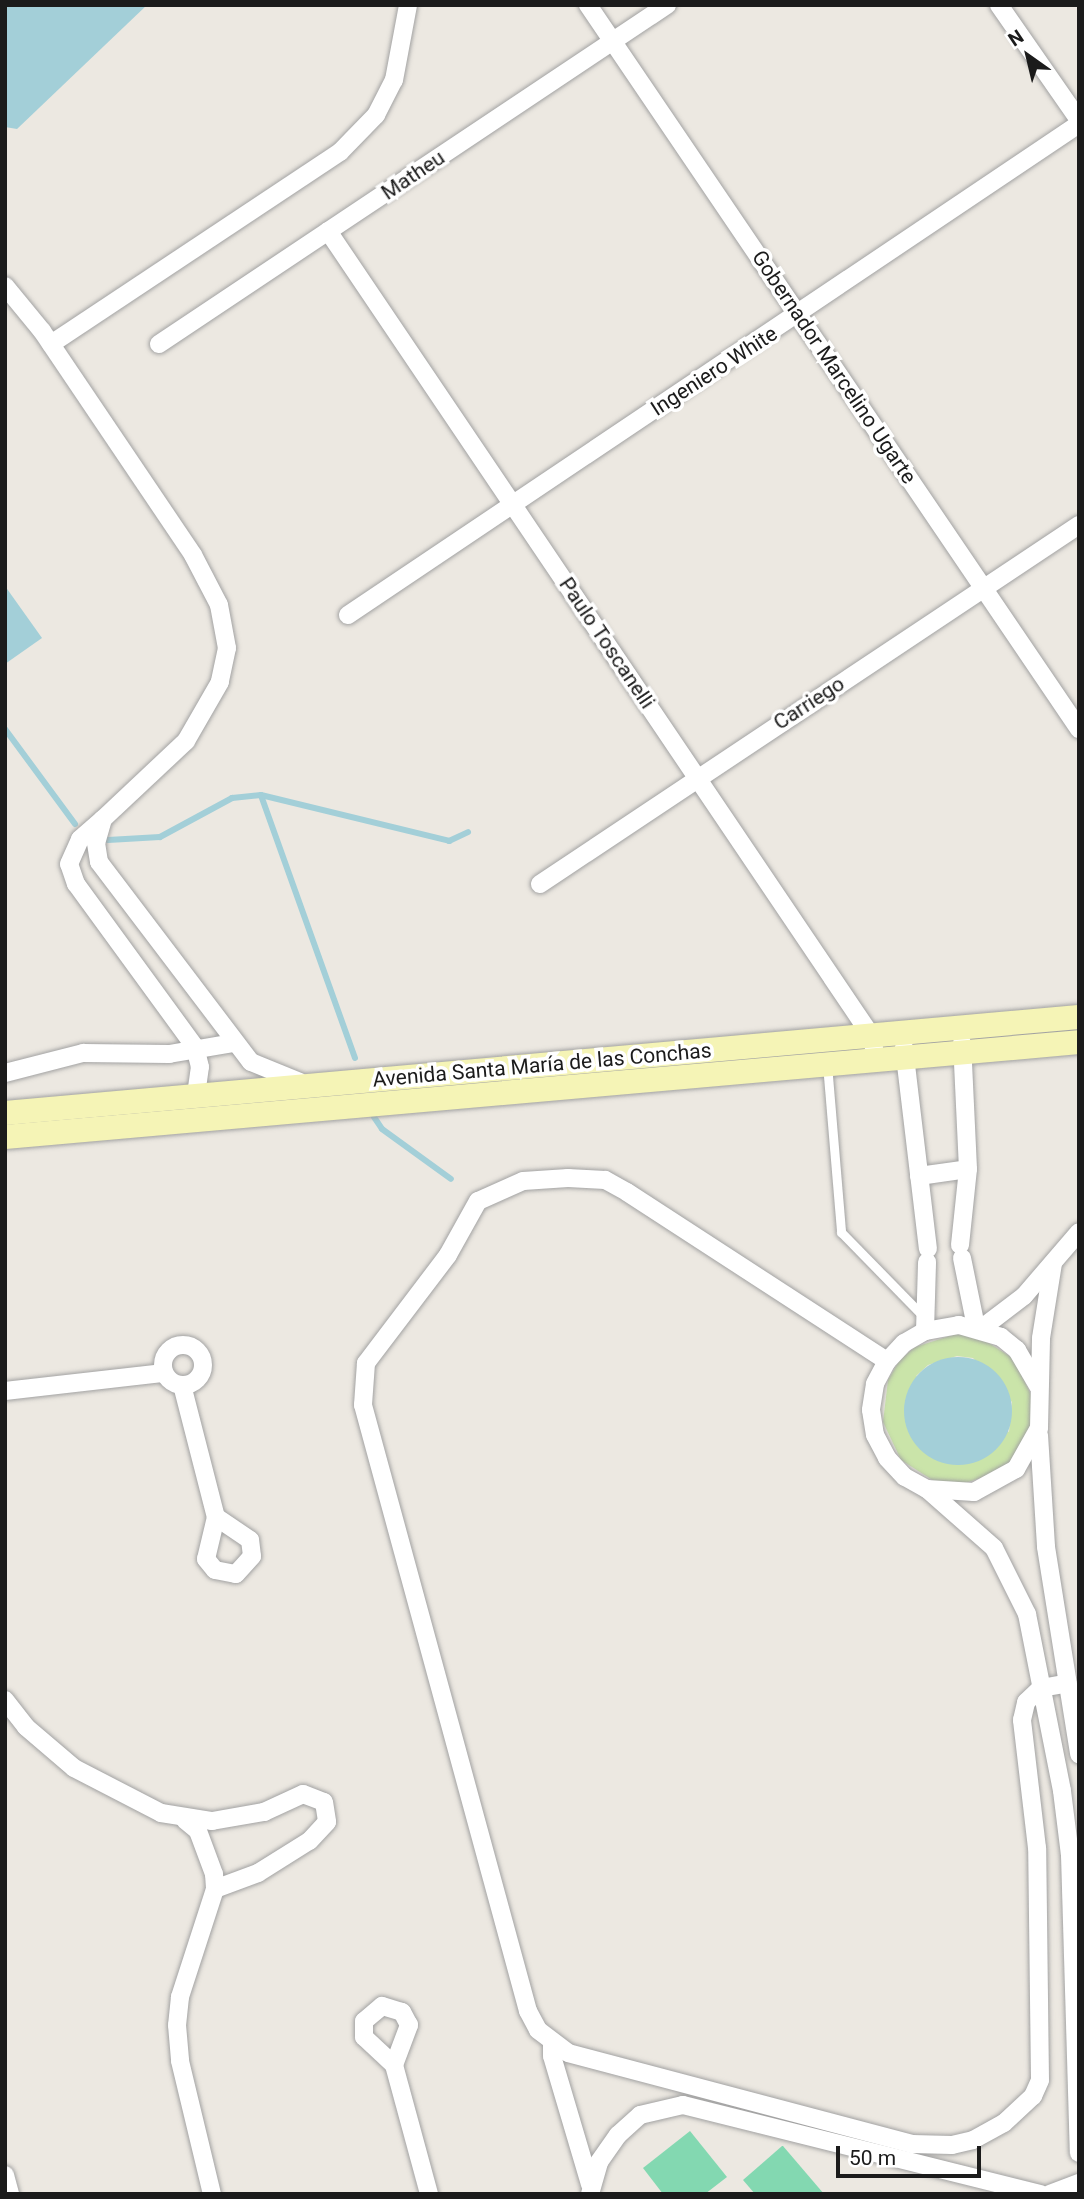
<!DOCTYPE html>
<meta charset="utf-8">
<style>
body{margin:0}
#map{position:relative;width:1084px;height:2199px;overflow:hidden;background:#ece8e1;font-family:Roboto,sans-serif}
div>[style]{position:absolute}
.grass>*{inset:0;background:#cae4a9}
.pitch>*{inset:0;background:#83d8b1}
.water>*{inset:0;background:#a3cfd8}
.round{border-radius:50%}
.stream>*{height:6px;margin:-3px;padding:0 3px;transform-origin:3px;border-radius:3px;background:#a3cfd8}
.roads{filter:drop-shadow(0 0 2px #a2a2a2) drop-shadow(0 0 2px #a2a2a2)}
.service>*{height:9px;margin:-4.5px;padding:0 4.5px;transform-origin:4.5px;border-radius:4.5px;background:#fff}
.minor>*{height:18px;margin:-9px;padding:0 9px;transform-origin:9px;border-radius:9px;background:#fff}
.minor>.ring{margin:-9px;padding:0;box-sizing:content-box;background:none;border:18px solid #fff;border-radius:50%}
.secondary>*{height:24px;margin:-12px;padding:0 12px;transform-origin:12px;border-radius:12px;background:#f5f4b6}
span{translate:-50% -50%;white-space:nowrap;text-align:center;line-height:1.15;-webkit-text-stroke:7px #fff;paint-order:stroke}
.street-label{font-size:21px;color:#1b1b1b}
.frame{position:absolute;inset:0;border:7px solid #1b1b1b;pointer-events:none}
.north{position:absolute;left:993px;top:21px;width:70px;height:70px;-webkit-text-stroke:5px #fff;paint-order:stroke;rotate:326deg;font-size:19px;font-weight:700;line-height:28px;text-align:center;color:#1b1b1b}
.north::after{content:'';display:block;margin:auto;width:24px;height:32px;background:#1b1b1b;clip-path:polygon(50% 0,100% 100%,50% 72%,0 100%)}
.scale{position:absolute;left:836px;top:2146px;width:145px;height:32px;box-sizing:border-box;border:4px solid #1b1b1b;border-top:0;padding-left:9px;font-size:21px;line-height:24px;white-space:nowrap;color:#1b1b1b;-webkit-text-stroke:5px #fff;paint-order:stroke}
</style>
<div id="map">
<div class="grass">
<i style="clip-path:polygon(evenodd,956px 1334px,978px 1336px,1014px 1359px,1032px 1397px,1033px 1419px,1016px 1458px,999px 1472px,959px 1485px,937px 1483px,901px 1460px,883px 1422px,888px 1380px,899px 1361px,915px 1347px,956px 1334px,957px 1356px,973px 1358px,1012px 1402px,1009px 1432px,916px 1376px,928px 1365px,957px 1356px)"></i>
</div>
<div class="pitch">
<i style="clip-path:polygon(690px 2131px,727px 2177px,705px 2194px,663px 2194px,643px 2168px)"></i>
<i style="clip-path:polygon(782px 2146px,783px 2146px,824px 2194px,755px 2194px,743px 2180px)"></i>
</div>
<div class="water">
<i style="clip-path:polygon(5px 5px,147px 5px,17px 129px,5px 127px)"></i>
<i style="clip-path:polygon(5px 586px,42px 638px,5px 664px)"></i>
<i class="round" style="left:904px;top:1357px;width:108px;height:108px"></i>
</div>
<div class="stream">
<i style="left:5px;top:729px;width:118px;rotate:53.6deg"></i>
<i style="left:108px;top:840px;width:52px;rotate:-3.3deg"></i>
<i style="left:160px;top:837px;width:82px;rotate:-28.4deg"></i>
<i style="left:232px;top:798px;width:29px;rotate:-6deg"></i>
<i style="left:355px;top:1058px;width:279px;rotate:-109.7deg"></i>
<i style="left:261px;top:795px;width:194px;rotate:13.7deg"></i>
<i style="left:449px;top:841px;width:21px;rotate:-25deg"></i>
<i style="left:374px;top:1117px;width:14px;rotate:56deg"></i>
<i style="left:382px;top:1129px;width:85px;rotate:35.9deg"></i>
</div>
<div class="roads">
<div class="service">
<i style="left:827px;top:1064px;width:169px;rotate:85.2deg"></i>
<i style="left:841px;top:1232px;width:119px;rotate:45.7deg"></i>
</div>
<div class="minor">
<i style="left:588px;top:5px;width:875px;rotate:55.86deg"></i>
<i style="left:999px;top:5px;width:140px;rotate:55.2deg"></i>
<i style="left:328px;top:231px;width:972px;rotate:55.98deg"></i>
<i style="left:872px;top:1037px;width:22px;rotate:80deg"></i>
<i style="left:5px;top:286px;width:58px;rotate:50.6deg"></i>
<i style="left:42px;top:331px;width:270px;rotate:56deg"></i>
<i style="left:193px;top:555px;width:56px;rotate:62.5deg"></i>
<i style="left:219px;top:605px;width:44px;rotate:79.5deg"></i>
<i style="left:227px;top:648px;width:35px;rotate:102deg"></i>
<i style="left:220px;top:682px;width:68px;rotate:120deg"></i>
<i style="left:186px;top:741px;width:114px;rotate:136.8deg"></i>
<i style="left:51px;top:344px;width:347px;rotate:-33.6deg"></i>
<i style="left:340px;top:152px;width:52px;rotate:-45.8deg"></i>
<i style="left:376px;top:115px;width:39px;rotate:-63deg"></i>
<i style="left:394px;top:80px;width:76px;rotate:-79.4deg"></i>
<i style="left:159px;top:344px;width:611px;rotate:-33.72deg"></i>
<i style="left:348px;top:615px;width:881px;rotate:-33.89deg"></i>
<i style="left:540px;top:884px;width:648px;rotate:-33.67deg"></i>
<i style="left:904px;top:1048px;width:202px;rotate:83.2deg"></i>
<i style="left:5px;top:1073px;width:81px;rotate:-14.4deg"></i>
<i style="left:83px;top:1053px;width:86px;rotate:0.7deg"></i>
<i style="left:169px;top:1054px;width:66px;rotate:-9.6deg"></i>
<i style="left:196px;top:1095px;width:28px;rotate:-82deg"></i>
<i style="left:200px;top:1067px;width:21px;rotate:-104deg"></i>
<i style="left:195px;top:1047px;width:202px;rotate:-126.1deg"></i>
<i style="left:76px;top:884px;width:21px;rotate:-109deg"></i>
<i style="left:69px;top:864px;width:27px;rotate:-66deg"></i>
<i style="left:80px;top:839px;width:30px;rotate:-41deg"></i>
<i style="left:103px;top:819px;width:25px;rotate:106deg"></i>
<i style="left:96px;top:843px;width:19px;rotate:81deg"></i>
<i style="left:99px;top:862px;width:251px;rotate:52.8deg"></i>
<i style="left:251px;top:1062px;width:53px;rotate:22.2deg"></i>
<i style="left:919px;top:1176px;width:49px;rotate:-8.1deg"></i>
<i style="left:960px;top:1245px;width:76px;rotate:-84deg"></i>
<i style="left:968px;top:1169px;width:126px;rotate:-92.7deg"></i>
<i style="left:962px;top:1258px;width:70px;rotate:78.5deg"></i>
<i style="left:982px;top:1328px;width:53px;rotate:-37.3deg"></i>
<i style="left:1024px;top:1296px;width:84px;rotate:-49.3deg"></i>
<i style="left:925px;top:1331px;width:69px;rotate:-88.3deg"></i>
<i class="ring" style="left:163px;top:1345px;width:22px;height:22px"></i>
<i style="left:887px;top:1361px;width:310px;rotate:-147deg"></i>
<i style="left:627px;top:1192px;width:25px;rotate:-151deg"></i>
<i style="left:605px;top:1180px;width:37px;rotate:-177deg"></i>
<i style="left:568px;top:1178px;width:45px;rotate:176.2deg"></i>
<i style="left:523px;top:1181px;width:49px;rotate:156deg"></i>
<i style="left:478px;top:1201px;width:62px;rotate:119.1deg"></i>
<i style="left:448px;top:1255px;width:136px;rotate:127.2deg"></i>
<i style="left:366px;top:1363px;width:42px;rotate:94.1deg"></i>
<i style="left:363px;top:1405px;width:628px;rotate:74.77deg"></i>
<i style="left:528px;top:2011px;width:21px;rotate:62deg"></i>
<i style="left:538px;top:2030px;width:38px;rotate:37deg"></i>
<i style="left:568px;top:2053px;width:356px;rotate:14.8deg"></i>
<i style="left:912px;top:2144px;width:40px;rotate:1.4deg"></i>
<i style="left:952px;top:2145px;width:22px;rotate:-13deg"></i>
<i style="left:973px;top:2140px;width:35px;rotate:-29deg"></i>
<i style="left:1004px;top:2123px;width:40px;rotate:-43deg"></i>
<i style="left:1033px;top:2096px;width:17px;rotate:-66deg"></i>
<i style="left:1040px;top:2080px;width:232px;rotate:-90.7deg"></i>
<i style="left:1037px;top:1848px;width:129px;rotate:-96.7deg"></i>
<i style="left:1022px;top:1720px;width:18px;rotate:-77deg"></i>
<i style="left:1026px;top:1702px;width:21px;rotate:-43deg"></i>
<i style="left:1041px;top:1688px;width:27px;rotate:-10deg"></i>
<i style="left:182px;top:1385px;width:136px;rotate:75.6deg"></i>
<i style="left:216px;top:1517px;width:43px;rotate:103.4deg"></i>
<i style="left:206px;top:1559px;width:14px;rotate:51deg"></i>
<i style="left:215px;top:1570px;width:21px;rotate:11deg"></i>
<i style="left:236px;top:1574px;width:24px;rotate:-48deg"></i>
<i style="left:252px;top:1556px;width:16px;rotate:-97deg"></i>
<i style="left:250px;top:1540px;width:41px;rotate:-145.9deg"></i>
<i style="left:1038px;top:1386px;width:42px;rotate:-120.3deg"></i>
<i style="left:1017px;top:1350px;width:21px;rotate:-141deg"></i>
<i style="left:1001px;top:1337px;width:44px;rotate:-164.1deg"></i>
<i style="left:959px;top:1325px;width:35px;rotate:170deg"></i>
<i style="left:925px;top:1331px;width:24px;rotate:150deg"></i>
<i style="left:904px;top:1343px;width:25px;rotate:133deg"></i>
<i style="left:887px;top:1361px;width:26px;rotate:118deg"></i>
<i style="left:875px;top:1384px;width:26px;rotate:99deg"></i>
<i style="left:871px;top:1410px;width:25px;rotate:81deg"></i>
<i style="left:875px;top:1435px;width:26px;rotate:62deg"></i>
<i style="left:887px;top:1458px;width:26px;rotate:47deg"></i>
<i style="left:905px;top:1477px;width:25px;rotate:29deg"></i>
<i style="left:927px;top:1489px;width:47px;rotate:3.7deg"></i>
<i style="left:974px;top:1492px;width:48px;rotate:-28.7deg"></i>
<i style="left:1016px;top:1469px;width:47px;rotate:-60.7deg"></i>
<i style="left:1039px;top:1428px;width:90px;rotate:-88.7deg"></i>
<i style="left:1041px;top:1338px;width:76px;rotate:-80.9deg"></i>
<i style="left:5px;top:1391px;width:160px;rotate:-6.5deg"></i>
<i style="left:1039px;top:1435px;width:112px;rotate:86.4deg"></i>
<i style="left:1046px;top:1547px;width:210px;rotate:80.9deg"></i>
<i style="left:927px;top:1489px;width:89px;rotate:41.4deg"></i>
<i style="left:994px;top:1548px;width:74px;rotate:63.4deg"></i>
<i style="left:1027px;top:1614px;width:180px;rotate:78.8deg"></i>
<i style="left:1062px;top:1791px;width:64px;rotate:82.9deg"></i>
<i style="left:1070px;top:1855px;width:298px;rotate:88.3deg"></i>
<i style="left:5px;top:1700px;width:34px;rotate:52deg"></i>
<i style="left:26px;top:1727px;width:63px;rotate:40.5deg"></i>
<i style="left:74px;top:1768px;width:98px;rotate:27.3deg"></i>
<i style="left:161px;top:1813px;width:52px;rotate:8.9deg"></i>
<i style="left:212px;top:1821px;width:53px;rotate:-9.8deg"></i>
<i style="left:264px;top:1812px;width:43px;rotate:-24.8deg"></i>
<i style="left:303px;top:1794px;width:22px;rotate:21deg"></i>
<i style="left:324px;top:1802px;width:20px;rotate:81deg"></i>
<i style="left:327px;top:1822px;width:26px;rotate:133deg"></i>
<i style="left:309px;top:1841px;width:60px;rotate:147.9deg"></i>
<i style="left:258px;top:1873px;width:46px;rotate:159.6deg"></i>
<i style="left:185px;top:1820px;width:17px;rotate:40deg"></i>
<i style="left:198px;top:1831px;width:46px;rotate:69.6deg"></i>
<i style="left:214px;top:1874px;width:15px;rotate:86deg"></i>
<i style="left:215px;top:1889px;width:114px;rotate:108deg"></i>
<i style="left:180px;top:1997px;width:28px;rotate:96deg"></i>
<i style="left:177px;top:2025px;width:36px;rotate:85deg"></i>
<i style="left:180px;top:2061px;width:137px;rotate:76.5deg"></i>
<i style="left:552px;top:2043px;width:13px;rotate:90deg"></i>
<i style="left:552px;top:2056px;width:134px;rotate:73.5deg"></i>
<i style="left:394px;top:2065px;width:43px;rotate:-69.4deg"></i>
<i style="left:409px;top:2025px;width:15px;rotate:-118deg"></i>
<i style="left:402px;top:2012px;width:21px;rotate:-163deg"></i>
<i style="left:382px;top:2006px;width:23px;rotate:140deg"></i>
<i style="left:364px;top:2021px;width:16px;rotate:90deg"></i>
<i style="left:364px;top:2037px;width:41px;rotate:43deg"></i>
<i style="left:394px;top:2065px;width:134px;rotate:74.8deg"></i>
<i style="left:5px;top:2175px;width:20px;rotate:75deg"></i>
<i style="left:590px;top:2194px;width:33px;rotate:-74deg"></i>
<i style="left:599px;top:2162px;width:33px;rotate:-55deg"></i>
<i style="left:618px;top:2135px;width:30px;rotate:-42deg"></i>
<i style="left:640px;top:2115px;width:44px;rotate:-13.1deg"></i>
<i style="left:683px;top:2105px;width:369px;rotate:14deg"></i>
<i style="left:1050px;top:2194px;width:31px;rotate:-21deg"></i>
</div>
<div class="secondary">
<i style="left:5px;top:1113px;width:1078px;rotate:-5.11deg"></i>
<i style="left:5px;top:1137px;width:1078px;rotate:-5.05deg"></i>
</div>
</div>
<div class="street-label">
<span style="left:413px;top:175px;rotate:-34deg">Matheu</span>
<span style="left:834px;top:367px;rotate:56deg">Gobernador Marcelino Ugarte</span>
<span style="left:714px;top:371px;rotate:-33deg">Ingeniero White</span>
<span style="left:607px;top:643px;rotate:56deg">Paulo Toscanelli</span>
<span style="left:809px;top:703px;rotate:-33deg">Carriego</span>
<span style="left:542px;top:1065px;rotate:-5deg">Avenida Santa María de las Conchas</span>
</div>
<div class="frame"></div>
<div class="north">N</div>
<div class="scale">50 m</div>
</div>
